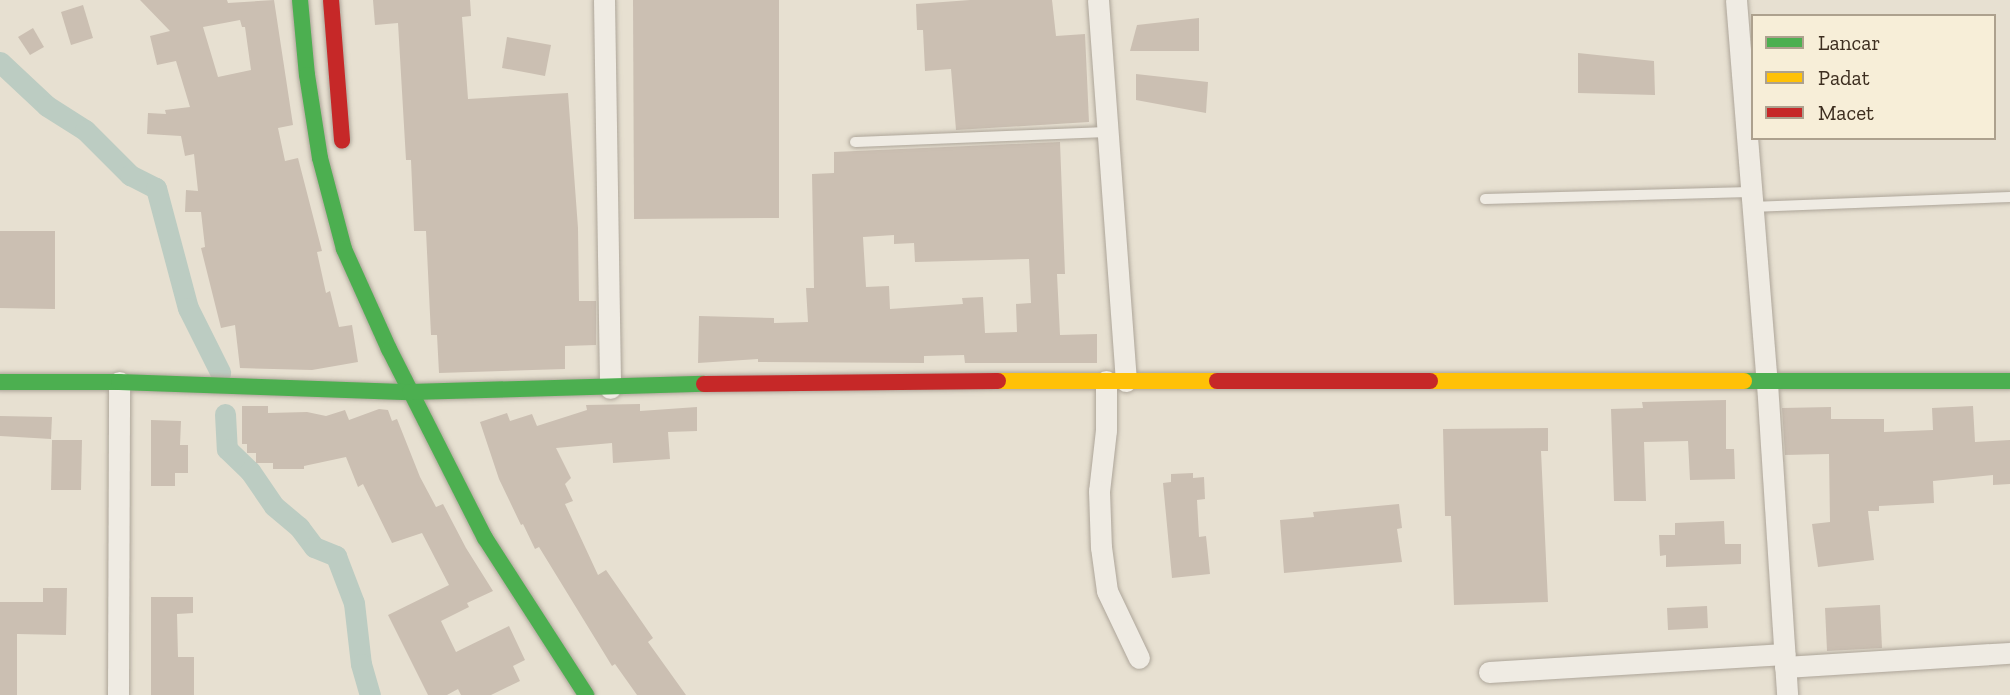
<!DOCTYPE html>
<style>
body{margin:0}
#map{position:relative;width:2010px;height:695px;overflow:hidden;background:#e7e0d1;font-family:"Zilla Slab",serif}
div>[style]{position:absolute}
.canal>*{height:21px;margin:-10.5px;padding:0 10.5px;transform-origin:10.5px;border-radius:10.5px;background:#bcccc2}
.building>*{inset:0;background:#cbbfb2}
.roads{filter:drop-shadow(0 0 2px #ada599) drop-shadow(0 0 2px #ada599)}
.lane>*{height:10px;margin:-5px;padding:0 5px;transform-origin:5px;border-radius:5px;background:#efebe3}
.street>*{height:21px;margin:-10.5px;padding:0 10.5px;transform-origin:10.5px;border-radius:10.5px;background:#efebe3}
.fast>*{height:16px;margin:-8px;padding:0 8px;transform-origin:8px;border-radius:8px;background:#4caf50}
.slow>*{height:16px;margin:-8px;padding:0 8px;transform-origin:8px;border-radius:8px;background:#ffc107}
.jam>*{height:16px;margin:-8px;padding:0 8px;transform-origin:8px;border-radius:8px;background:#c62828}
span{translate:-50% -50%;white-space:nowrap;text-align:center;line-height:1.15;-webkit-text-stroke:5px #f7eed8;paint-order:stroke}
.legend{position:absolute;left:1751px;top:14px;width:245px;height:126px;box-sizing:border-box;background:#f7eed8;border:2px solid #ada18e;margin:0;padding:9px 12px;list-style:none;font-size:21px;color:#3d2e20}
.legend li{display:flex;align-items:center;gap:14px;height:35px}
.legend b{width:35px;border:2px solid #ada18e}
</style>
<div id="map">
<div class="canal">
<i style="left:0;top:62px;width:64px;rotate:43.1deg"></i>
<i style="left:47px;top:106px;width:45px;rotate:32.3deg"></i>
<i style="left:85px;top:130px;width:64px;rotate:45deg"></i>
<i style="left:130px;top:175px;width:29px;rotate:27deg"></i>
<i style="left:156px;top:188px;width:124px;rotate:75.1deg"></i>
<i style="left:188px;top:308px;width:72px;rotate:63.4deg"></i>
<i style="left:225px;top:414px;width:35px;rotate:87deg"></i>
<i style="left:227px;top:449px;width:32px;rotate:44deg"></i>
<i style="left:250px;top:471px;width:42px;rotate:55.6deg"></i>
<i style="left:274px;top:506px;width:33px;rotate:40deg"></i>
<i style="left:299px;top:527px;width:25px;rotate:53deg"></i>
<i style="left:314px;top:547px;width:24px;rotate:22deg"></i>
<i style="left:336px;top:556px;width:50px;rotate:69deg"></i>
<i style="left:354px;top:603px;width:61px;rotate:83.5deg"></i>
<i style="left:361px;top:664px;width:32px;rotate:74deg"></i>
</div>
<div class="building">
<i style="clip-path:polygon(evenodd,140px 0,227px 0,228px 3px,274px 0,293px 125px,278px 128px,285px 161px,298px 158px,322px 251px,317px 252px,326px 293px,330px 291px,339px 327px,352px 325px,358px 362px,312px 370px,240px 368px,235px 325px,221px 328px,201px 248px,205px 247px,201px 212px,185px 212px,186px 190px,198px 191px,194px 154px,185px 156px,181px 136px,147px 134px,148px 113px,166px 114px,165px 110px,190px 107px,176px 61px,157px 65px,150px 36px,170px 31px,140px 0,240px 20px,242px 27px,245px 27px,251px 70px,218px 77px,203px 27px,240px 20px)"></i>
<i style="clip-path:polygon(373px 0,470px 0,471px 16px,462px 17px,468px 99px,568px 93px,578px 228px,579px 301px,596px 301px,596px 345px,565px 346px,565px 369px,439px 373px,437px 335px,431px 335px,426px 231px,414px 231px,411px 160px,406px 160px,398px 23px,375px 25px)"></i>
<i style="clip-path:polygon(633px 0,779px 0,779px 218px,634px 219px)"></i>
<i style="clip-path:polygon(970px 0,1052px 0,1056px 36px,1085px 34px,1089px 122px,956px 130px,951px 69px,925px 71px,923px 30px,917px 30px,916px 4px)"></i>
<i style="clip-path:polygon(83px 5px,93px 38px,71px 45px,61px 12px)"></i>
<i style="clip-path:polygon(1199px 18px,1199px 51px,1130px 51px,1137px 25px)"></i>
<i style="clip-path:polygon(33px 28px,44px 47px,30px 55px,18px 37px)"></i>
<i style="clip-path:polygon(507px 37px,551px 45px,545px 76px,502px 68px)"></i>
<i style="clip-path:polygon(1578px 53px,1654px 61px,1655px 95px,1578px 93px)"></i>
<i style="clip-path:polygon(1136px 74px,1208px 82px,1206px 113px,1136px 100px)"></i>
<i style="clip-path:polygon(evenodd,1060px 142px,1065px 274px,1057px 274px,1060px 335px,1097px 334px,1097px 363px,965px 363px,964px 355px,924px 356px,924px 363px,758px 362px,758px 359px,698px 363px,699px 316px,774px 318px,774px 323px,808px 322px,806px 288px,814px 288px,812px 174px,834px 173px,834px 152px,1060px 142px,894px 235px,894px 244px,914px 243px,915px 262px,1029px 259px,1031px 303px,1016px 304px,1017px 332px,985px 333px,983px 297px,962px 298px,963px 304px,890px 309px,889px 286px,866px 287px,863px 237px,894px 235px)"></i>
<i style="clip-path:polygon(0 231px,55px 231px,55px 309px,0 308px)"></i>
<i style="clip-path:polygon(1726px 400px,1726px 449px,1734px 449px,1735px 479px,1690px 480px,1688px 441px,1644px 442px,1646px 501px,1614px 501px,1611px 409px,1643px 408px,1642px 402px)"></i>
<i style="clip-path:polygon(640px 404px,640px 411px,697px 407px,697px 431px,668px 432px,670px 459px,613px 463px,612px 443px,556px 448px,571px 478px,565px 484px,573px 501px,565px 504px,598px 575px,606px 570px,653px 638px,648px 642px,686px 695px,637px 695px,615px 664px,612px 666px,539px 547px,535px 549px,523px 524px,521px 525px,499px 479px,480px 422px,507px 413px,510px 421px,532px 414px,537px 426px,587px 410px,586px 405px)"></i>
<i style="clip-path:polygon(242px 406px,268px 406px,268px 413px,307px 412px,326px 416px,345px 410px,349px 420px,379px 409px,388px 410px,392px 421px,397px 419px,420px 477px,436px 507px,443px 504px,466px 548px,493px 591px,467px 603px,469px 607px,441px 621px,456px 652px,509px 626px,525px 660px,513px 666px,520px 681px,491px 695px,461px 695px,458px 689px,447px 695px,428px 695px,388px 615px,449px 585px,422px 533px,392px 543px,363px 484px,358px 487px,346px 457px,304px 466px,304px 469px,273px 469px,273px 463px,256px 463px,256px 453px,247px 453px,247px 444px,242px 444px)"></i>
<i style="clip-path:polygon(1973px 406px,1975px 442px,2010px 440px,2010px 484px,1993px 485px,1993px 475px,1933px 481px,1934px 503px,1879px 506px,1879px 511px,1868px 511px,1874px 560px,1818px 567px,1812px 524px,1830px 522px,1829px 454px,1785px 455px,1782px 408px,1831px 407px,1831px 419px,1884px 419px,1884px 432px,1933px 430px,1932px 408px)"></i>
<i style="clip-path:polygon(0 416px,52px 417px,51px 439px,0 436px)"></i>
<i style="clip-path:polygon(151px 420px,181px 421px,180px 445px,188px 445px,188px 473px,175px 473px,175px 486px,151px 486px)"></i>
<i style="clip-path:polygon(1548px 428px,1548px 451px,1541px 451px,1548px 602px,1454px 605px,1451px 516px,1445px 516px,1443px 429px)"></i>
<i style="clip-path:polygon(52px 440px,82px 440px,81px 490px,51px 490px)"></i>
<i style="clip-path:polygon(1193px 473px,1193px 478px,1204px 477px,1205px 499px,1197px 500px,1199px 537px,1206px 536px,1210px 574px,1172px 578px,1163px 483px,1171px 482px,1171px 474px)"></i>
<i style="clip-path:polygon(1399px 504px,1402px 528px,1397px 529px,1402px 562px,1284px 573px,1280px 520px,1314px 517px,1313px 512px)"></i>
<i style="clip-path:polygon(1724px 521px,1725px 544px,1741px 544px,1741px 564px,1666px 567px,1666px 555px,1660px 556px,1659px 535px,1675px 535px,1675px 523px)"></i>
<i style="clip-path:polygon(43px 588px,67px 588px,66px 635px,17px 634px,17px 695px,0 695px,0 602px,43px 602px)"></i>
<i style="clip-path:polygon(151px 597px,193px 597px,193px 613px,177px 614px,178px 657px,194px 657px,194px 695px,151px 695px)"></i>
<i style="clip-path:polygon(1880px 605px,1882px 648px,1827px 651px,1825px 608px)"></i>
<i style="clip-path:polygon(1707px 606px,1708px 628px,1668px 630px,1667px 608px)"></i>
</div>
<div class="roads">
<div class="lane">
<i style="left:855px;top:142px;width:253px;rotate:-2.3deg"></i>
<i style="left:1485px;top:199px;width:265px;rotate:-1.5deg"></i>
<i style="left:1751px;top:207px;width:259px;rotate:-2.2deg"></i>
</div>
<div class="street">
<i style="left:604px;top:0;width:388px;rotate:89.1deg"></i>
<i style="left:1098px;top:0;width:382px;rotate:85.8deg"></i>
<i style="left:1736px;top:0;width:384px;rotate:85.4deg"></i>
<i style="left:1767px;top:383px;width:313px;rotate:86.3deg"></i>
<i style="left:1106px;top:381px;width:49px;rotate:90deg"></i>
<i style="left:1106px;top:430px;width:61px;rotate:96.5deg"></i>
<i style="left:1099px;top:491px;width:56px;rotate:88deg"></i>
<i style="left:1101px;top:547px;width:44px;rotate:82.2deg"></i>
<i style="left:1107px;top:591px;width:74px;rotate:64.5deg"></i>
<i style="left:1785px;top:667px;width:225px;rotate:-3.6deg"></i>
<i style="left:1489px;top:672px;width:296px;rotate:-3.5deg"></i>
<i style="left:118px;top:695px;width:313px;rotate:-89.8deg"></i>
</div>
<div class="fast">
<i style="left:300px;top:0;width:75px;rotate:84.7deg"></i>
<i style="left:307px;top:75px;width:84px;rotate:81.1deg"></i>
<i style="left:320px;top:158px;width:94px;rotate:75.2deg"></i>
<i style="left:344px;top:249px;width:110px;rotate:65.8deg"></i>
<i style="left:389px;top:349px;width:212px;rotate:63.1deg"></i>
<i style="left:485px;top:538px;width:187px;rotate:57.2deg"></i>
<i style="left:1744px;top:381px;width:266px"></i>
<i style="left:0;top:382px;width:119px"></i>
<i style="left:119px;top:382px;width:291px;rotate:2deg"></i>
<i style="left:410px;top:392px;width:294px;rotate:-1.6deg"></i>
</div>
<div class="slow">
<i style="left:998px;top:381px;width:219px"></i>
<i style="left:1430px;top:381px;width:314px"></i>
</div>
<div class="jam">
<i style="left:331px;top:0;width:141px;rotate:85.5deg"></i>
<i style="left:1217px;top:381px;width:213px"></i>
<i style="left:704px;top:384px;width:294px;rotate:-0.6deg"></i>
</div>
</div>
<ul class="legend">
<li><b style="height:9px;background:#4caf50"></b>Lancar</li>
<li><b style="height:9px;background:#ffc107"></b>Padat</li>
<li><b style="height:9px;background:#c62828"></b>Macet</li>
</ul>
</div>
